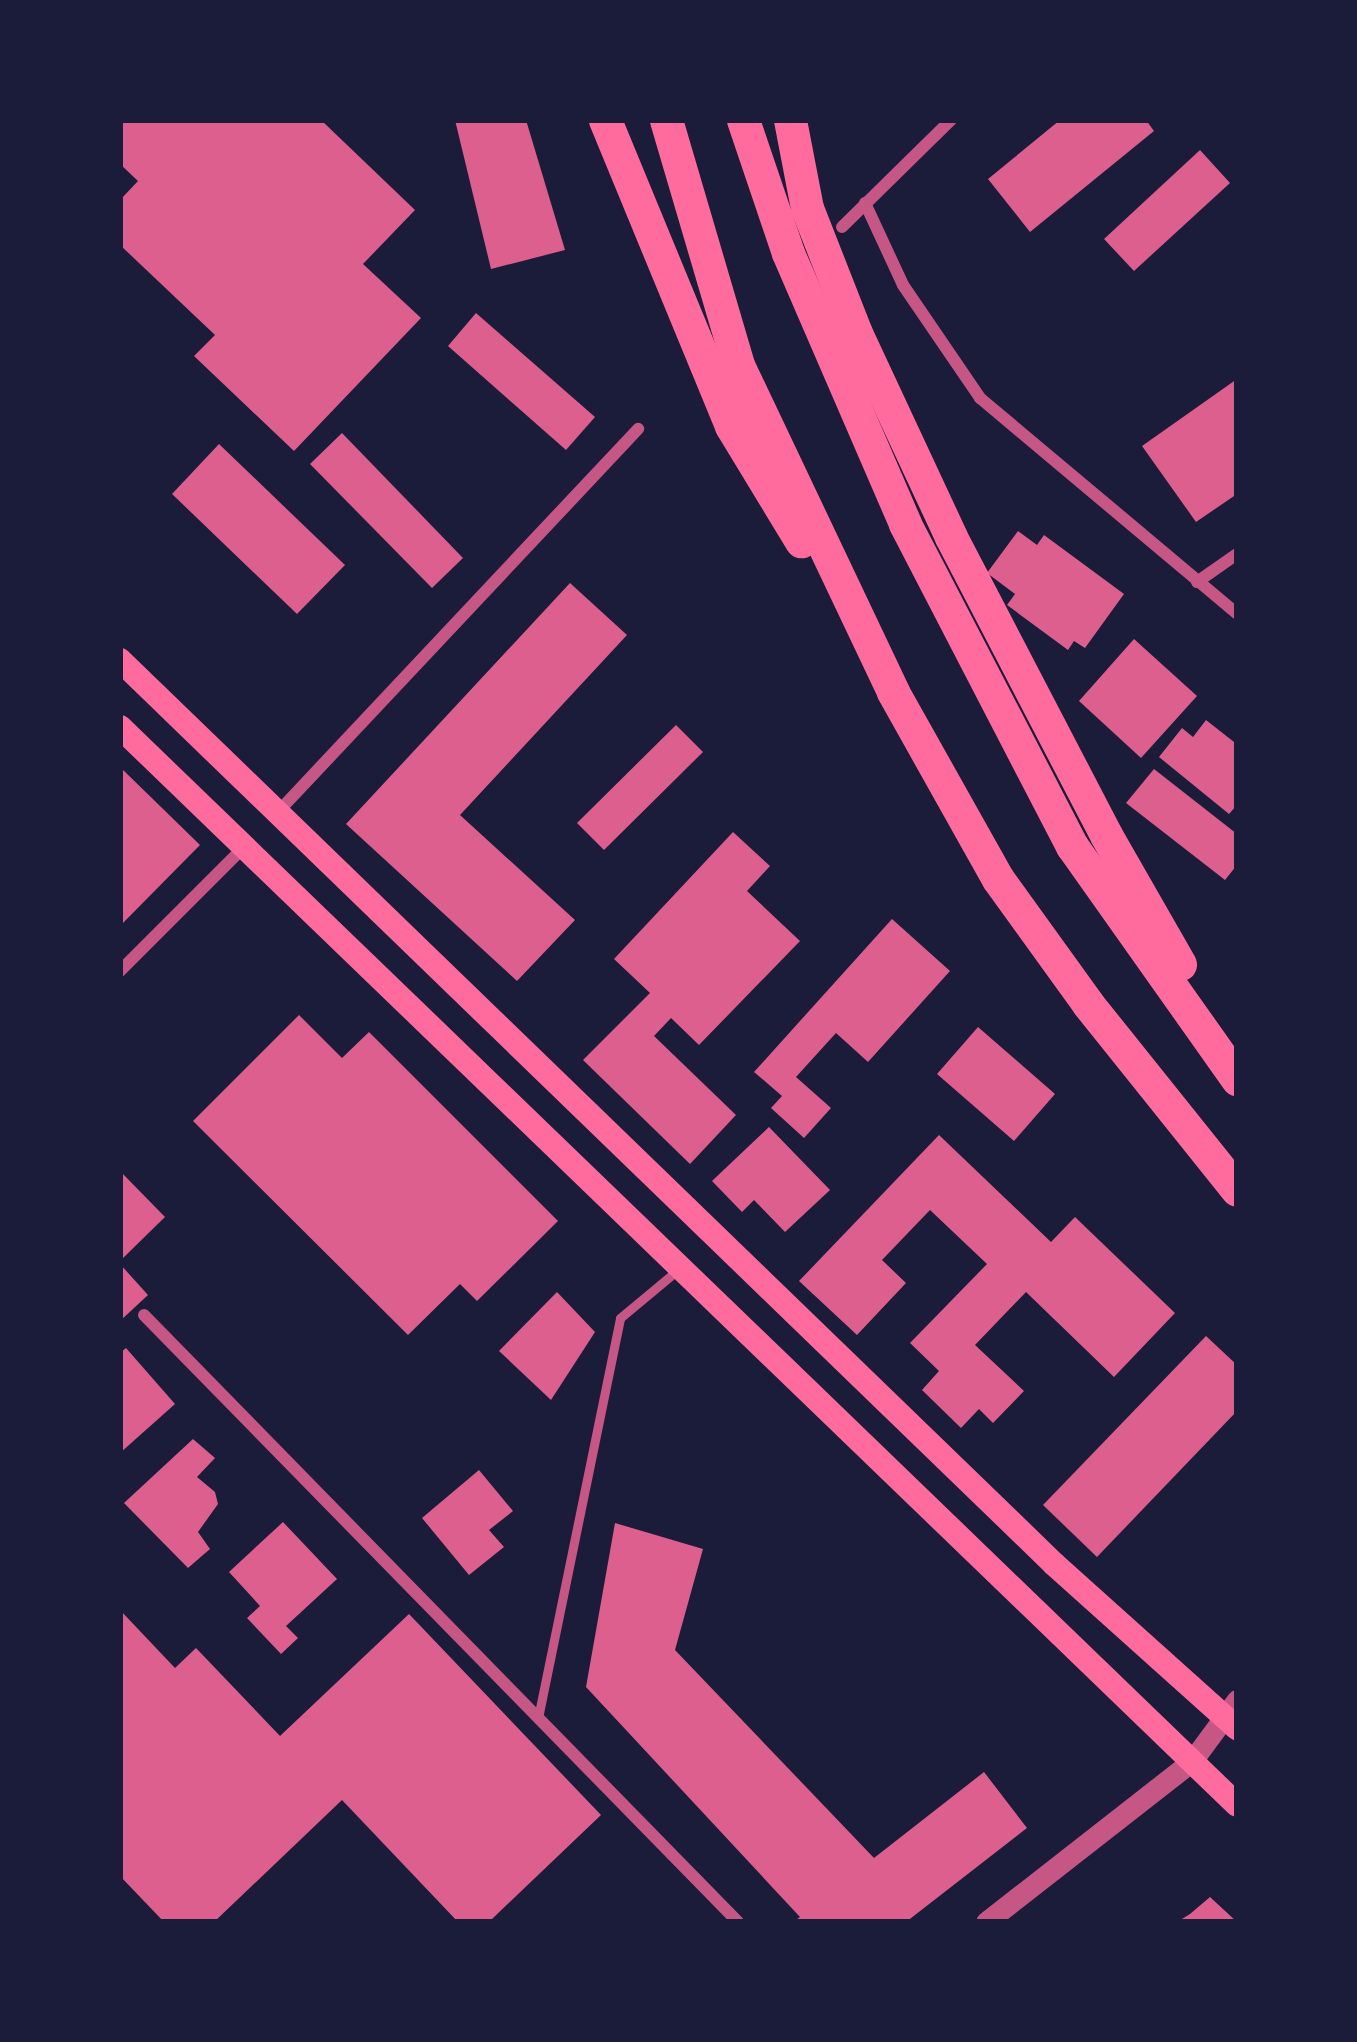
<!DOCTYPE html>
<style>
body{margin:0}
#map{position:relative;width:1357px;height:2042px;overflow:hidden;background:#1b1b3a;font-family:"Space Grotesk",sans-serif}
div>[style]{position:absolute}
.building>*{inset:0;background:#dd5f8e}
.service>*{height:9px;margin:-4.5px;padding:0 4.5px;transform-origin:4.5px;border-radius:4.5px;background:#c65784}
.minor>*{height:12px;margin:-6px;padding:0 6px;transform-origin:6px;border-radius:6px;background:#c65784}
.tertiary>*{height:21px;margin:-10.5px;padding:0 10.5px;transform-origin:10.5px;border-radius:10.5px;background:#c65784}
.secondary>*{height:24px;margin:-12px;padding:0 12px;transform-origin:12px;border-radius:12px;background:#ff6b9d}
.motorway>*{height:33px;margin:-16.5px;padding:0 16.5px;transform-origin:16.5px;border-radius:16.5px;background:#ff6b9d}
span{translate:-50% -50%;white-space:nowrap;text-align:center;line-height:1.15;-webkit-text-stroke:10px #1b1b3a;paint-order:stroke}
.frame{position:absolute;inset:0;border:123px solid #1b1b3a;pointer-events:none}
</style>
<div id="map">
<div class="building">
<i style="clip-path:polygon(120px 120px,321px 120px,415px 210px,363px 264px,421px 318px,294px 451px,194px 356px,215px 335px,120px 245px,120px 200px,138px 181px,120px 164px)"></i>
<i style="clip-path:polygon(455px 120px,526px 120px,565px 250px,491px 269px)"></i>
<i style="clip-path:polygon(1060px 120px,1146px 120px,1154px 131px,1030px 232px,988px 179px)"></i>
<i style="clip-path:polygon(1200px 150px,1230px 183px,1134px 271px,1104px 239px)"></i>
<i style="clip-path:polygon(476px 313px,595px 417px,566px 450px,448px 346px)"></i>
<i style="clip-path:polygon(1237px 379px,1237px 494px,1196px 522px,1142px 446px)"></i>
<i style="clip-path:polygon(342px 433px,463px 558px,432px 588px,310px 464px)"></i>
<i style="clip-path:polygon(219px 444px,345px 565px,297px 614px,172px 494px)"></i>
<i style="clip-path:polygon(1018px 531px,1037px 545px,1044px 535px,1124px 594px,1085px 648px,1074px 641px,1068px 650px,1007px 605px,1015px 594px,987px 573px)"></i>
<i style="clip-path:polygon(570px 583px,627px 635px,460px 815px,575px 920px,517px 981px,346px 824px)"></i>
<i style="clip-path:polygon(1134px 639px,1197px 696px,1141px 758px,1079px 701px)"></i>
<i style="clip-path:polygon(1206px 720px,1234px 742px,1237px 738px,1237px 805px,1229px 814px,1159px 757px,1182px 728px,1193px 737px)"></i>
<i style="clip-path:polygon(676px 725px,703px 752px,604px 850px,577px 823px)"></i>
<i style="clip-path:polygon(120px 767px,200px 845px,120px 926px,123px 836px)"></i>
<i style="clip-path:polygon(1154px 769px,1237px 834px,1237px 865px,1225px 880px,1126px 803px)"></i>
<i style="clip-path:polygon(733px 832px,770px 866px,747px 891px,800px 941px,699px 1045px,671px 1018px,654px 1036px,736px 1115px,690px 1164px,583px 1060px,650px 993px,614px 959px)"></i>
<i style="clip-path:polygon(892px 919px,950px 971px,868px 1062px,836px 1033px,796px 1077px,831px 1108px,804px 1138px,771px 1108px,782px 1096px,754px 1072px)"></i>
<i style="clip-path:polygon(299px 1015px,342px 1058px,369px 1032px,558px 1221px,477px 1301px,460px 1284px,408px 1335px,193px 1121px)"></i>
<i style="clip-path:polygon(978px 1027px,1055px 1094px,1014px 1141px,937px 1074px)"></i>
<i style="clip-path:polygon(769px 1127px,830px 1190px,785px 1232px,754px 1200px,742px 1212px,712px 1181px)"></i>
<i style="clip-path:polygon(939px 1135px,1051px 1242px,1075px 1217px,1175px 1313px,1114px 1377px,1026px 1292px,975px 1345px,1024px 1391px,993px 1423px,979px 1409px,961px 1428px,922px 1390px,939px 1371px,910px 1343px,987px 1264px,930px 1210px,882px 1260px,906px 1283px,857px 1335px,799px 1281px)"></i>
<i style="clip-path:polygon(120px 1171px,165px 1217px,120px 1261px)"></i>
<i style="clip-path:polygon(120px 1264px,148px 1295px,120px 1321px)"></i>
<i style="clip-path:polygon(557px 1292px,595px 1332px,551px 1400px,499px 1351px)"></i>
<i style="clip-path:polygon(1206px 1336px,1237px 1365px,1237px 1411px,1097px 1557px,1043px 1505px)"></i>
<i style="clip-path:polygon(126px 1348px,175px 1404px,120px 1453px,120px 1353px)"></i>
<i style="clip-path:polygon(193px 1439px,215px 1458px,197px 1477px,215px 1492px,218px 1504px,198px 1532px,210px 1549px,188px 1568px,124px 1503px)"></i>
<i style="clip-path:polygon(479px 1470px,513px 1511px,489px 1530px,504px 1547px,469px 1575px,422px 1518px)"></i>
<i style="clip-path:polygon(283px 1522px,337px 1579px,286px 1626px,298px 1638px,281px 1654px,247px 1618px,260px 1606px,229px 1572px)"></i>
<i style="clip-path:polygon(615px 1523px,703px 1549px,675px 1650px,874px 1858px,984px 1772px,1027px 1828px,906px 1922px,793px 1922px,800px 1917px,586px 1687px)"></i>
<i style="clip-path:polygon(120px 1610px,175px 1668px,196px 1648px,280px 1736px,409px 1614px,601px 1815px,492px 1919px,495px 1922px,458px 1922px,342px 1800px,214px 1922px,164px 1922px,120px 1876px)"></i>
<i style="clip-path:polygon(1210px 1897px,1237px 1922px,1177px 1922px,1190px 1914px)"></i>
</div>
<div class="service">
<i style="left:539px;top:1713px;width:403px;rotate:-78.4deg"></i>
<i style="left:620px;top:1318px;width:78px;rotate:-39.8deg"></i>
</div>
<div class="minor">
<i style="left:865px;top:203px;width:90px;rotate:65.1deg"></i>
<i style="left:903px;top:285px;width:137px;rotate:55.7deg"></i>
<i style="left:980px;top:398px;width:336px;rotate:40deg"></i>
<i style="left:842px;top:227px;width:153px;rotate:-44.5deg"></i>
<i style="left:1197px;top:582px;width:49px;rotate:-35deg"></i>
<i style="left:278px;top:812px;width:526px;rotate:-46.77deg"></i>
<i style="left:120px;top:971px;width:175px;rotate:-45deg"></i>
<i style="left:144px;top:1315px;width:849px;rotate:45.62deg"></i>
</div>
<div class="tertiary">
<i style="left:986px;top:1922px;width:261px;rotate:-38deg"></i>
<i style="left:1192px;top:1761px;width:76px;rotate:-53.6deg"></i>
</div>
<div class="secondary">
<i style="left:120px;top:660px;width:1300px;rotate:44.06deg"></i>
<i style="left:1054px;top:1564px;width:246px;rotate:41.9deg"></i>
<i style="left:120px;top:727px;width:1552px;rotate:43.98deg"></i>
</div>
<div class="motorway">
<i style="left:605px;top:120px;width:331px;rotate:67.6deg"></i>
<i style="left:731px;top:426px;width:135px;rotate:58.7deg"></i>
<i style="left:666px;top:120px;width:255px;rotate:73.6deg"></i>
<i style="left:738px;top:365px;width:362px;rotate:64.6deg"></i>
<i style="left:893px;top:692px;width:214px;rotate:60.7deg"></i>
<i style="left:998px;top:879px;width:154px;rotate:54.2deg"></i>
<i style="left:1088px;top:1004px;width:238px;rotate:51.3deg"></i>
<i style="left:743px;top:120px;width:140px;rotate:71.3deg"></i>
<i style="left:788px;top:253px;width:295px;rotate:66.6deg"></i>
<i style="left:905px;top:524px;width:363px;rotate:62.6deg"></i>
<i style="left:1072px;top:846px;width:286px;rotate:54.7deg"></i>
<i style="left:790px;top:120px;width:90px;rotate:79.1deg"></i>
<i style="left:807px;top:208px;width:134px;rotate:68.6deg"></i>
<i style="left:856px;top:333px;width:225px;rotate:65deg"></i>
<i style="left:951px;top:537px;width:336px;rotate:62.5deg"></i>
<i style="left:1106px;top:835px;width:149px;rotate:60.2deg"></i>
</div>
<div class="frame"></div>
</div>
